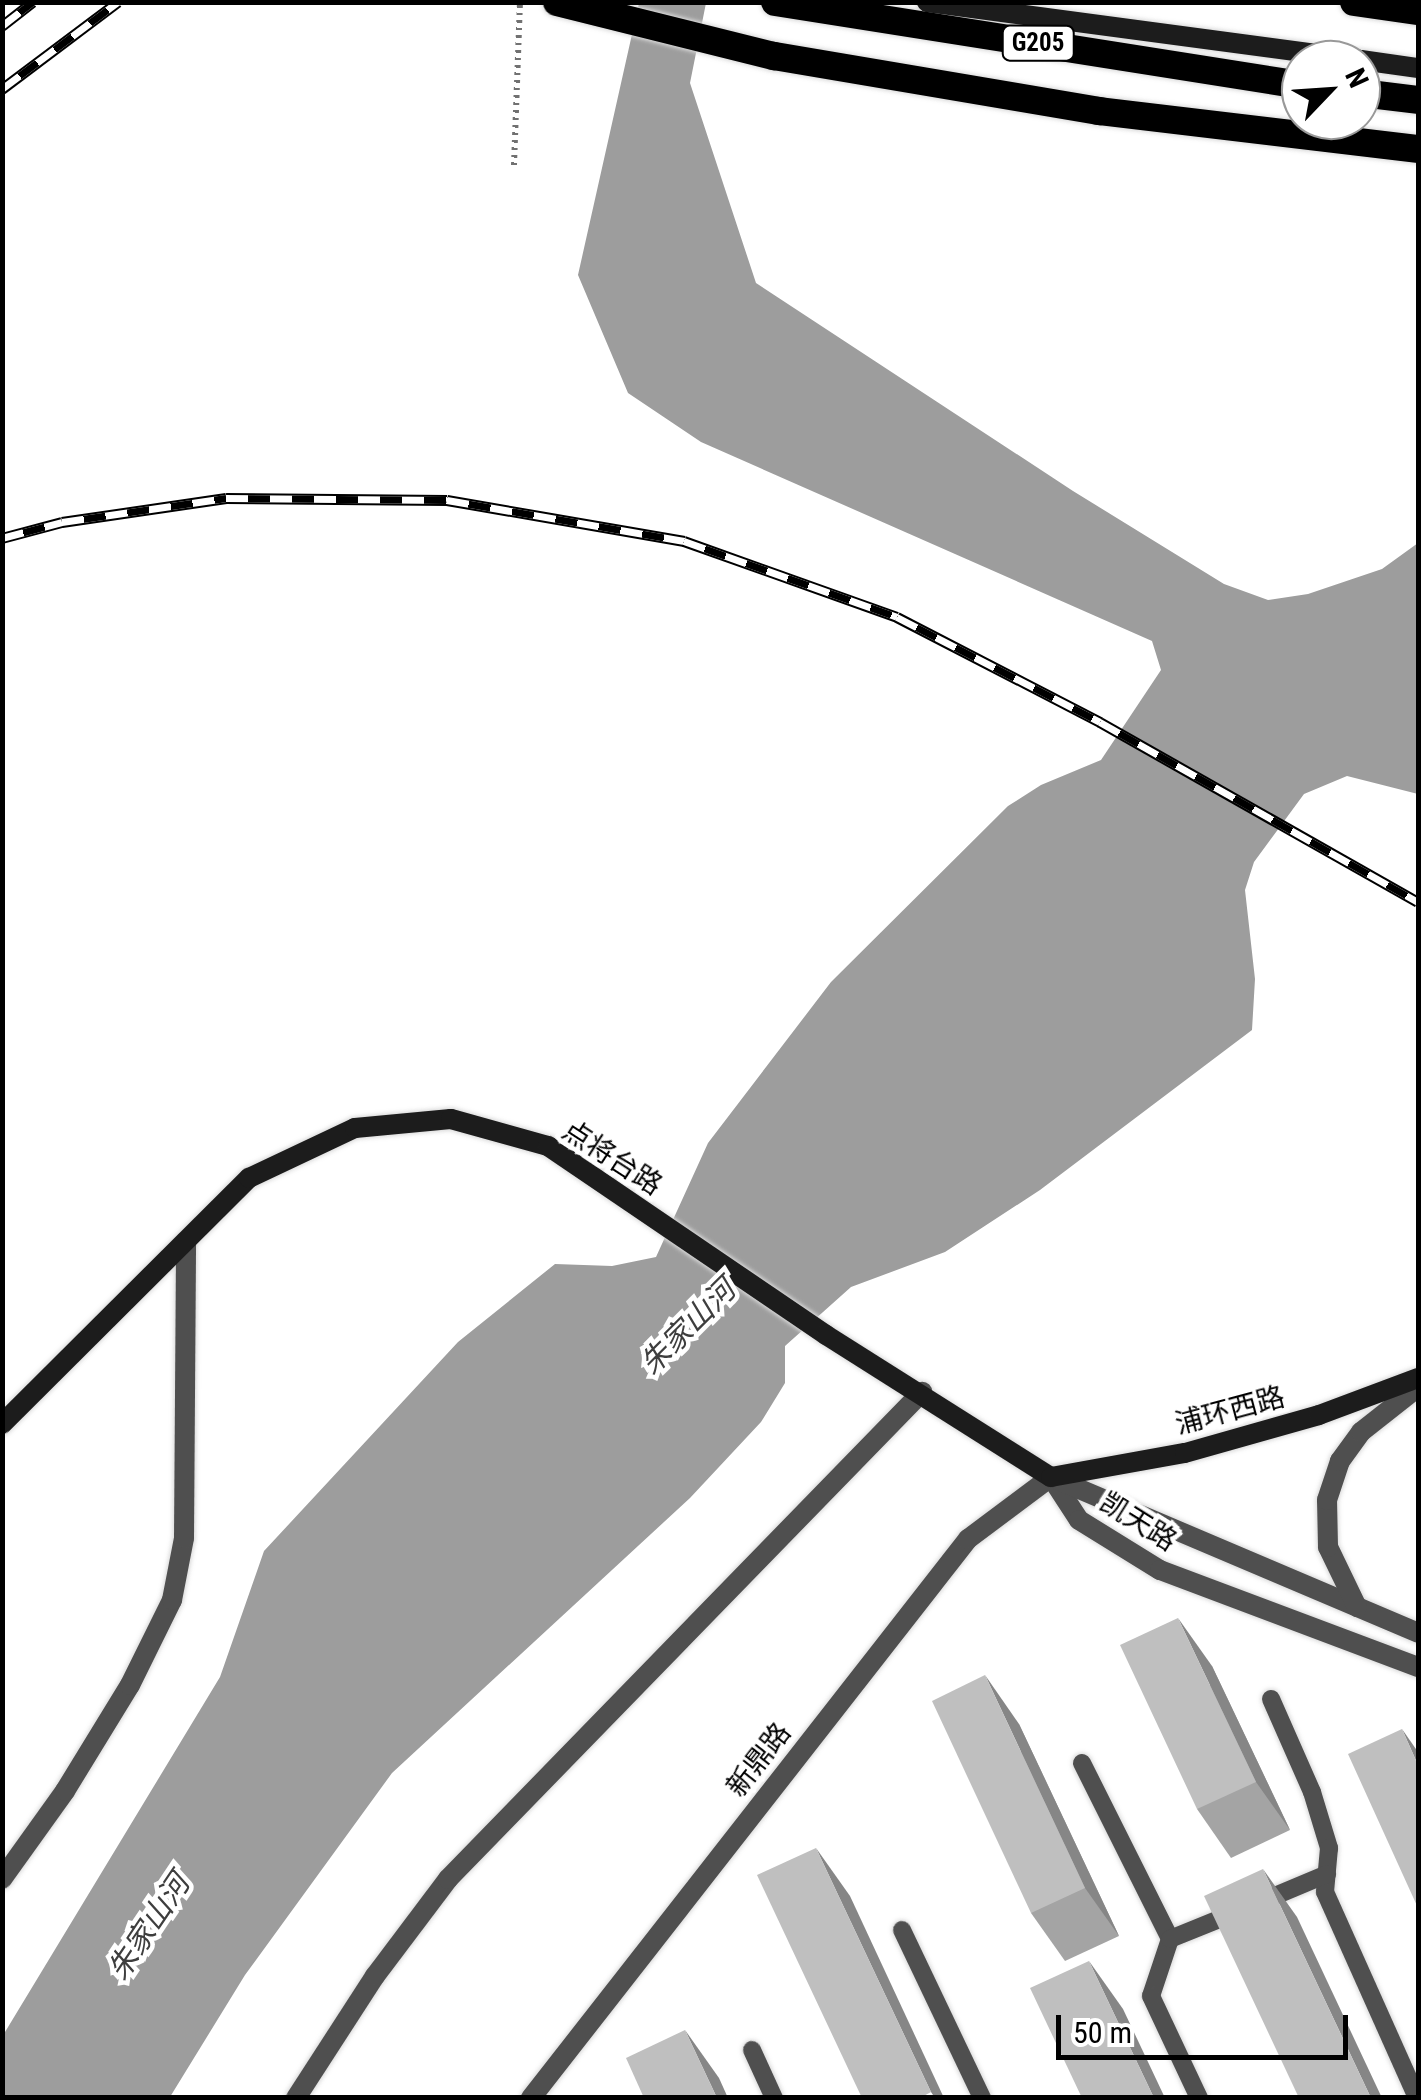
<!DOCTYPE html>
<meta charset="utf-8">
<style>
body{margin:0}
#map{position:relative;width:1421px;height:2100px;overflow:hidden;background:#fff;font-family:"Roboto Condensed","Noto Sans SC",sans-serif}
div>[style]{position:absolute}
.water>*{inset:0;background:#9d9d9d}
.path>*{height:6px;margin-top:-3px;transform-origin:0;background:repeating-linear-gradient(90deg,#717171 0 2.5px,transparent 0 7.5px)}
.roads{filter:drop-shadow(0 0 2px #dbdbdb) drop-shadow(0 0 2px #dbdbdb)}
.service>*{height:18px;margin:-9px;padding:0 9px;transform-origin:9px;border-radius:9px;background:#4f4f4f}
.minor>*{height:20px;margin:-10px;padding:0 10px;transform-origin:10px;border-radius:10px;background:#4f4f4f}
.tertiary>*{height:20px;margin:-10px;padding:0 10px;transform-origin:10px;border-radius:10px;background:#4f4f4f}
.secondary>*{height:20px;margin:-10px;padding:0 10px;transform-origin:10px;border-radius:10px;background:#1c1c1c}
.trunk>*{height:28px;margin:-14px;padding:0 14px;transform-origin:14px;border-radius:14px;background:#000}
.rail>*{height:11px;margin-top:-5.5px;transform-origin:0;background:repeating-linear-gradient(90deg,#fff 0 22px,#000 0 44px);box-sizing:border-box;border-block:2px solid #000}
.wall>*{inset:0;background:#a4a4a4}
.shaded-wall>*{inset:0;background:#868686}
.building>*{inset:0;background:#bfbfbf}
span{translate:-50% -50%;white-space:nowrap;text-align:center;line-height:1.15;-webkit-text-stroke:9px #fff;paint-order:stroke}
.shield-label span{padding:2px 8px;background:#fff;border:2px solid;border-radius:8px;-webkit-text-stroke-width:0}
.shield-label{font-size:25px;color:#000;font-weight:700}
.street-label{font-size:28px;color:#000}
.water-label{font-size:30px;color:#3e3e3e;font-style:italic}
.frame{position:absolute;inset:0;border:5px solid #000;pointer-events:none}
.north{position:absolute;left:1281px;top:40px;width:100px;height:100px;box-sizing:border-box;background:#fff;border:2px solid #999;border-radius:50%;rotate:65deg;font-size:28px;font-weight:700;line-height:40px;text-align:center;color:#000}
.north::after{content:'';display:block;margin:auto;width:35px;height:45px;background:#000;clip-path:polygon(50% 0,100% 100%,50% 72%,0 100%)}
.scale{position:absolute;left:1056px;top:2015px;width:292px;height:45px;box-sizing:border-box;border:5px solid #000;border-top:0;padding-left:12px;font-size:30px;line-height:35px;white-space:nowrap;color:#000;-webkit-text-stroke:8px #fff;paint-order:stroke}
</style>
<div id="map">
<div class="water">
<i style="clip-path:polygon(639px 3px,706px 3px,690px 83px,756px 283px,1073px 491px,1224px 584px,1268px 600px,1308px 594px,1382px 569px,1418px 543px,1418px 794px,1347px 776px,1304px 794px,1254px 862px,1245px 890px,1255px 979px,1252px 1030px,1040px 1190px,945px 1252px,851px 1287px,785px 1346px,785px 1383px,761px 1422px,690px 1498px,392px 1773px,245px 1975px,170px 2097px,3px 2097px,2px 2037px,220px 1677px,264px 1551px,458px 1342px,555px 1264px,612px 1266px,656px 1257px,708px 1143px,831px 982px,1008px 806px,1041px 785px,1101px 760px,1161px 670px,1152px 641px,701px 442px,628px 393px,578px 275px)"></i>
</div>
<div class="path">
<i style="left:514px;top:165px;width:163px;rotate:-87.9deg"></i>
</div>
<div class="roads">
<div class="service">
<i style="left:1271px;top:1699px;width:102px;rotate:66.2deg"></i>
<i style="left:1312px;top:1792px;width:59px;rotate:73.1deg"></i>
<i style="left:1329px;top:1848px;width:44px;rotate:95.2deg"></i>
<i style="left:1325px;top:1892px;width:226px;rotate:65.9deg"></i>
<i style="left:1082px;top:1763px;width:197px;rotate:63.4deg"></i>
<i style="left:1170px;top:1939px;width:60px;rotate:108.4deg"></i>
<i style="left:1151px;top:1996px;width:113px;rotate:64.8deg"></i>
<i style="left:1258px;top:1903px;width:75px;rotate:-22.8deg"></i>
<i style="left:902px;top:1930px;width:186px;rotate:64.5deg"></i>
<i style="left:1170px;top:1939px;width:69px;rotate:-22.1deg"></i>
<i style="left:752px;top:2050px;width:53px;rotate:65.4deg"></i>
</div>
<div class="minor">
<i style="left:2px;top:1879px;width:108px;rotate:-54.4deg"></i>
<i style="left:65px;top:1791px;width:124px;rotate:-58.5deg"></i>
<i style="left:130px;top:1685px;width:95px;rotate:-63.7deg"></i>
<i style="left:172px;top:1600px;width:63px;rotate:-79deg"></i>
<i style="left:184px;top:1538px;width:297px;rotate:-89.6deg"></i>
<i style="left:296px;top:2098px;width:145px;rotate:-57.1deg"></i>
<i style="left:375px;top:1976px;width:121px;rotate:-53deg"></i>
<i style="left:448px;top:1879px;width:680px;rotate:-45.78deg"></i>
</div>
<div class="tertiary">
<i style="left:1051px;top:1477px;width:51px;rotate:56.9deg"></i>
<i style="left:1079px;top:1520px;width:95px;rotate:31.7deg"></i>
<i style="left:1160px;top:1570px;width:276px;rotate:20.6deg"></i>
<i style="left:1051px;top:1477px;width:399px;rotate:23deg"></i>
<i style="left:1357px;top:1607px;width:67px;rotate:-115.8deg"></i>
<i style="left:1328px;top:1547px;width:47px;rotate:-91.2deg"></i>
<i style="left:1327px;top:1500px;width:41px;rotate:-71.6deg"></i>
<i style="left:1340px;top:1461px;width:36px;rotate:-54deg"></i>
<i style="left:1361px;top:1432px;width:73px;rotate:-38.3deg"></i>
<i style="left:531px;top:2098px;width:710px;rotate:-51.98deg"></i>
<i style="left:968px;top:1539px;width:104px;rotate:-36.8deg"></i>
</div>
<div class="secondary">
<i style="left:927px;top:2px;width:436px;rotate:7.6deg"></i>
<i style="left:1361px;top:60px;width:58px;rotate:8deg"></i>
<i style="left:2px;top:1424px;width:349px;rotate:-44.9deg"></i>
<i style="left:249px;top:1178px;width:117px;rotate:-25.3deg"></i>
<i style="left:355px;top:1128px;width:96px;rotate:-5.4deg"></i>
<i style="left:451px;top:1119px;width:101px;rotate:15.6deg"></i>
<i style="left:548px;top:1146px;width:336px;rotate:34.2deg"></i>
<i style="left:826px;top:1335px;width:266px;rotate:32.3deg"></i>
<i style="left:1051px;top:1477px;width:136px;rotate:-10.2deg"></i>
<i style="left:1185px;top:1453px;width:139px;rotate:-15.8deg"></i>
<i style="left:1319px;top:1415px;width:106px;rotate:-20.5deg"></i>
</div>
<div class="trunk">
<i style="left:557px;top:2px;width:224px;rotate:14deg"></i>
<i style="left:774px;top:56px;width:330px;rotate:9.6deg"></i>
<i style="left:1099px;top:111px;width:321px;rotate:6.8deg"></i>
<i style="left:775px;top:2px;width:533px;rotate:8.97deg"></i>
<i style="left:1354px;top:2px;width:65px;rotate:8deg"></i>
<i style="left:1361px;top:93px;width:57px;rotate:7deg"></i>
</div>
</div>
<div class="rail">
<i style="left:2px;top:26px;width:39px;rotate:-38deg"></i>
<i style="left:2px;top:89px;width:145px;rotate:-36.9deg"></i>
<i style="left:2px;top:538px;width:62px;rotate:-14.9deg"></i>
<i style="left:62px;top:522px;width:166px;rotate:-8.3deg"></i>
<i style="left:226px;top:498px;width:221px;rotate:0.5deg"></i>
<i style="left:447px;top:500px;width:241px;rotate:9.8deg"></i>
<i style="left:684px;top:541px;width:226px;rotate:19.6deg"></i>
<i style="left:897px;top:617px;width:229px;rotate:27.3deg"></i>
<i style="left:1100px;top:722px;width:365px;rotate:29.5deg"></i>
</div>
<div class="wall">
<i style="clip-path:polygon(1212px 1666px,1290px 1830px,1231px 1858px,1197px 1809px)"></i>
<i style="clip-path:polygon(1019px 1724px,1119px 1936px,1065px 1961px,1031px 1913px)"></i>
</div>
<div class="shaded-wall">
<i style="clip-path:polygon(1178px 1618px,1212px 1666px,1290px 1830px,1256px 1782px)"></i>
<i style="clip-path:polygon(985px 1675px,1019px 1724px,1119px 1936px,1085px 1888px)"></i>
<i style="clip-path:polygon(1402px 1729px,1418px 1752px,1418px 1765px)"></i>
<i style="clip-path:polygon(816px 1848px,850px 1896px,944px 2098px,935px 2098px,931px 2092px)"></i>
<i style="clip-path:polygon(1263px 1869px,1297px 1917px,1382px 2098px,1371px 2098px)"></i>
<i style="clip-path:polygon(1089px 1961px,1123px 2009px,1165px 2098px,1154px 2098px)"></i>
<i style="clip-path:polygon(685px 2030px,719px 2078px,728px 2098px,717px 2098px)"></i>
</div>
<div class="building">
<i style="clip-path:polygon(1178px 1618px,1256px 1782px,1197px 1809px,1120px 1645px)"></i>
<i style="clip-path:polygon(985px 1675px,1085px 1888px,1031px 1913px,932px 1701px)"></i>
<i style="clip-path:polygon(1402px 1729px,1418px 1765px,1418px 1908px,1348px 1754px)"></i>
<i style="clip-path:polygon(816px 1848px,931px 2092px,920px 2098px,862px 2098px,757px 1875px)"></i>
<i style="clip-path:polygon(1263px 1869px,1371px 2098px,1299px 2098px,1204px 1896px)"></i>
<i style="clip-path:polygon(1089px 1961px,1154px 2098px,1082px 2098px,1030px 1988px)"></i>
<i style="clip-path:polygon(685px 2030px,717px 2098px,644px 2098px,626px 2058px)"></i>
</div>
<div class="shield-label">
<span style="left:1038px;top:43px">G205</span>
</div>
<div class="street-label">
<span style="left:612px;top:1158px;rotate:33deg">点将台路</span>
<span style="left:1230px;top:1411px;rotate:-15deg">浦环西路</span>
<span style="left:1138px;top:1522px;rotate:32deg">凯天路</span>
<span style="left:759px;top:1760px;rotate:-52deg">新鼎路</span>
</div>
<div class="water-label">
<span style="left:688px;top:1327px;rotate:-45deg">朱家山河</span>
<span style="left:149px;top:1927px;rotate:-56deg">朱家山河</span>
</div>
<div class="frame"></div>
<div class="north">N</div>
<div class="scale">50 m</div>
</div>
